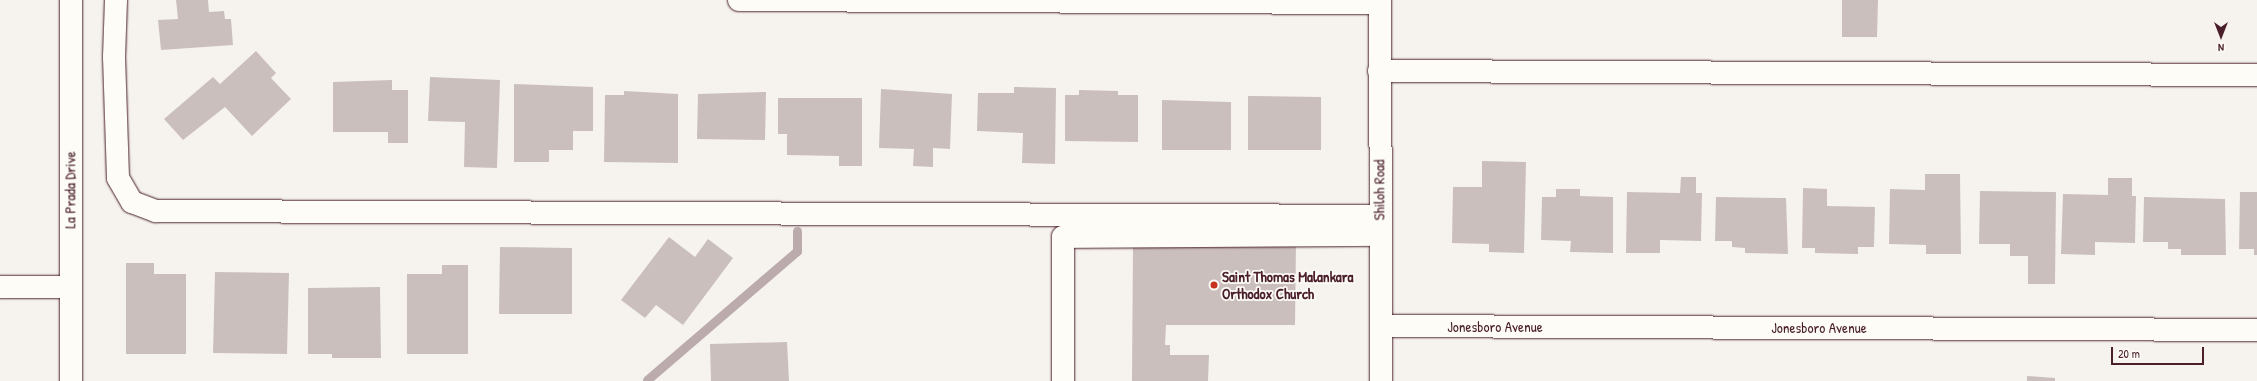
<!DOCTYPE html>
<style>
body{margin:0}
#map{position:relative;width:2257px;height:381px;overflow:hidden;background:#f6f3ef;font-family:"Patrick Hand",sans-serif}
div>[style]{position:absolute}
.stream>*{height:9px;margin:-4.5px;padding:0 4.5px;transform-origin:4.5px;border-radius:4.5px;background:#bbabac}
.building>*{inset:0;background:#cbbfbe}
.roads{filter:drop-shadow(0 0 1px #4a1f2b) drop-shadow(0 0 1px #4a1f2b)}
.minor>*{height:22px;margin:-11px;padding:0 11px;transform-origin:11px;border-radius:11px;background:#fdfcf7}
.major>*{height:22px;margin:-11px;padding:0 11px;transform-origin:11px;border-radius:11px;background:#fdfcf7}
.dots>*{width:11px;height:11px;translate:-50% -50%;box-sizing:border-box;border:2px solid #fdfcf7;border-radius:50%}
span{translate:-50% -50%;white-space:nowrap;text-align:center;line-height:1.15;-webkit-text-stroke:3.5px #fdfcf7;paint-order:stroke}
.street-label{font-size:15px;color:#4a1f2b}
.poi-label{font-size:15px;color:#4a1f2b;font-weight:700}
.left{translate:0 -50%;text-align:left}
.north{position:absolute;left:2201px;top:16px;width:40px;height:40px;-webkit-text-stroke:3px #fdfcf7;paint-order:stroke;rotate:180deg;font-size:11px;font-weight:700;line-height:16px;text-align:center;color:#4a1f2b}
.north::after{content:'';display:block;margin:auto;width:14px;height:18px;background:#4a1f2b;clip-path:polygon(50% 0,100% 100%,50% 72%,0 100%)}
.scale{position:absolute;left:2111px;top:347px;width:93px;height:18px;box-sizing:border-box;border:2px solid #4a1f2b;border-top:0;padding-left:5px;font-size:12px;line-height:14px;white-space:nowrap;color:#4a1f2b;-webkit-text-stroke:3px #fdfcf7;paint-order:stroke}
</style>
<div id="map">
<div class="stream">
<i style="left:647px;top:380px;width:198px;rotate:-40.7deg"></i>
<i style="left:797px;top:251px;width:20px;rotate:-90deg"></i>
</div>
<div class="building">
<i style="clip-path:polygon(176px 0,208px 0,209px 12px,224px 11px,225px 19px,231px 19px,233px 45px,161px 50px,158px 20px,178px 19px)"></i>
<i style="clip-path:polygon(1842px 0,1878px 0,1877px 37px,1842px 37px)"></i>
<i style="clip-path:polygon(256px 51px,276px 73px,271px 78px,291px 99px,252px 136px,225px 107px,183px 140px,164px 119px,213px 77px,220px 84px)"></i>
<i style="clip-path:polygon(430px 77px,500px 80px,497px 168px,464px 167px,465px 122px,428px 121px)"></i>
<i style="clip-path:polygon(392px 80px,392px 90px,408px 90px,408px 143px,388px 143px,388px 132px,333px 132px,333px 82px)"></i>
<i style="clip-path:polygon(514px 84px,593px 87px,593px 131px,573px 131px,573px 150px,549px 150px,549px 162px,514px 162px)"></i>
<i style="clip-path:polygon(1014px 87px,1056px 88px,1055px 164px,1022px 163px,1023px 133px,977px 131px,978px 93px,1014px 93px)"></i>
<i style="clip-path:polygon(881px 89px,952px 94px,950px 149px,933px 148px,933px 167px,913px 166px,914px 149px,879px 148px)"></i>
<i style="clip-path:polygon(1079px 90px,1118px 91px,1118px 95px,1138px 95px,1138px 142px,1065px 141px,1065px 95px,1079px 95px)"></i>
<i style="clip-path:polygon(624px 91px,678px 94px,678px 163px,604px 162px,605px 95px,624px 95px)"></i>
<i style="clip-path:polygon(766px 92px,765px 140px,697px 139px,698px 94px)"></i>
<i style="clip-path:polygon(1248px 96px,1321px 97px,1321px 150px,1248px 150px)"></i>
<i style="clip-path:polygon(778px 98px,862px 98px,862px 166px,839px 166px,839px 156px,787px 155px,787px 134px,778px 134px)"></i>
<i style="clip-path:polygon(1162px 100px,1231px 102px,1231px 150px,1162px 150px)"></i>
<i style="clip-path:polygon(1482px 161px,1526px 162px,1524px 253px,1489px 252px,1489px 244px,1452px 243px,1453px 187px,1482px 187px)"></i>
<i style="clip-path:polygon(1925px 174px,1960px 174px,1961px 254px,1926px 254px,1926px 245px,1889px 244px,1890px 189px,1925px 190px)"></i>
<i style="clip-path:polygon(1681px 177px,1696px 177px,1696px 193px,1702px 193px,1701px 241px,1660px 240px,1660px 253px,1626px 253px,1627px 192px,1680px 193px)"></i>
<i style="clip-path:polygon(2108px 178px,2132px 178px,2132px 196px,2136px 196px,2135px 243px,2095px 242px,2095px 255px,2061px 254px,2063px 194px,2108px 195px)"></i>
<i style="clip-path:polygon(1803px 188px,1827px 189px,1827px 206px,1875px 207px,1874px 247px,1858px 247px,1858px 254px,1815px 253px,1815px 248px,1802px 248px)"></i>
<i style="clip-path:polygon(1556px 189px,1580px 189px,1580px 196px,1613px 197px,1613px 253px,1570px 252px,1571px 241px,1541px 240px,1542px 197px,1556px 197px)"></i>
<i style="clip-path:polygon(1980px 191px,2056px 192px,2055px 284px,2028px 284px,2028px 256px,2010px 256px,2010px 244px,1979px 244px)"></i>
<i style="clip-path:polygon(2240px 192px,2257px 192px,2257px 255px,2254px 255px,2254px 249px,2239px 249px)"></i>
<i style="clip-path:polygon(1716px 197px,1786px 198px,1788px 254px,1745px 253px,1745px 248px,1732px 247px,1732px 241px,1715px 241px)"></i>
<i style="clip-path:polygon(2144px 197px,2225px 199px,2226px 255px,2181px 255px,2181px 249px,2168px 249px,2168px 242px,2143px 242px)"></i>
<i style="clip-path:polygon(669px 237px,695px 257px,708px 239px,733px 258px,683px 325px,656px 305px,645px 318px,621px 300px)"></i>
<i style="clip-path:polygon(1133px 243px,1296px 244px,1295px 325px,1166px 325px,1165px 345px,1170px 345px,1170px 355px,1209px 355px,1208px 381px,1132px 381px)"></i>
<i style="clip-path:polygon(500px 247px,572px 248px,572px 314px,499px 314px)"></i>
<i style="clip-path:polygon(126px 263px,154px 263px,154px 274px,186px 274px,186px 354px,126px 354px)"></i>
<i style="clip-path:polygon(442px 265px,468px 265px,468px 354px,407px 354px,407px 274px,442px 274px)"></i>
<i style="clip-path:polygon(215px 272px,289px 273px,287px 354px,213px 353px)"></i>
<i style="clip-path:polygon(380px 287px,381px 358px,332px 358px,332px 354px,308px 354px,308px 288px)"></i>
<i style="clip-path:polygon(787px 342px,789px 381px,711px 381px,710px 344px)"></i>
<i style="clip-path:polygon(2027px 376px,2055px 378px,2055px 381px,2027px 381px)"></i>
</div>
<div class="roads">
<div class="minor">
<i style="left:116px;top:0;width:57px;rotate:92deg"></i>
<i style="left:114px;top:57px;width:121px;rotate:88.1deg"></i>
<i style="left:118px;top:178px;width:28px;rotate:60deg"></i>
<i style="left:132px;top:202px;width:26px;rotate:21deg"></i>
<i style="left:156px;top:211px;width:1224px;rotate:0.23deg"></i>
<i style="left:739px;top:0;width:641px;rotate:0.27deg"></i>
<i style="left:1380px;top:0;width:381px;rotate:89.8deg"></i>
<i style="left:1379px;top:71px;width:878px;rotate:0.26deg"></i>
<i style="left:0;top:287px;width:70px"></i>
<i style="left:1381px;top:326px;width:876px;rotate:0.26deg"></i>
<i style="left:1063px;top:381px;width:144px;rotate:-90deg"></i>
<i style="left:1063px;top:237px;width:317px;rotate:-0.4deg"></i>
</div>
<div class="major">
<i style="left:71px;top:381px;width:381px;rotate:-90deg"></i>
</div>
</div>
<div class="dots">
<i style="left:1214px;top:285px;background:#c8321e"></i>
</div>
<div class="street-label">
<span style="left:70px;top:190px;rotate:-90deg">La Prada Drive</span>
<span style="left:1379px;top:190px;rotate:-90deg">Shiloh Road</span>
<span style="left:1495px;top:327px">Jonesboro Avenue</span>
<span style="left:1819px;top:328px">Jonesboro Avenue</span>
</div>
<div class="poi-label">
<span class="left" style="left:1222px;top:285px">Saint Thomas Malankara<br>Orthodox Church</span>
</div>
<div class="north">N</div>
<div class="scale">20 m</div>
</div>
